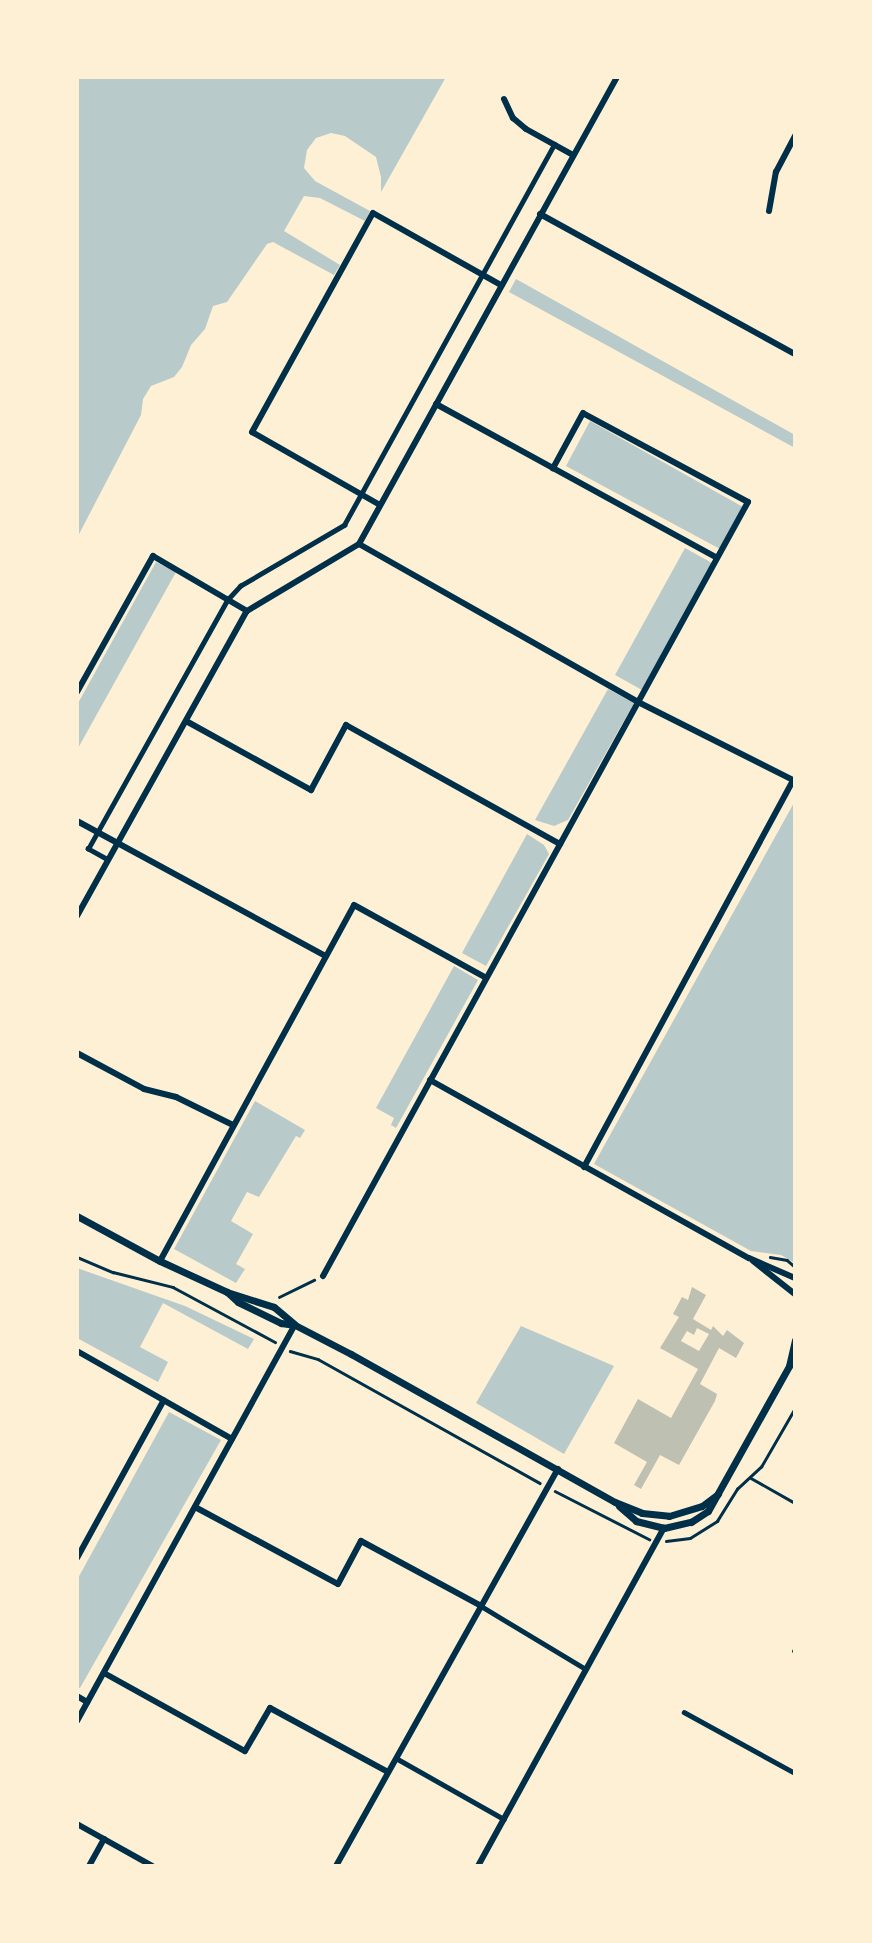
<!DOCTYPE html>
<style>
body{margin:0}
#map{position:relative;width:872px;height:1943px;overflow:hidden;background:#fdf0d5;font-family:"PT Sans",sans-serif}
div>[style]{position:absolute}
.green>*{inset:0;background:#b9caca}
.building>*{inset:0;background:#bec0b2}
.path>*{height:2.5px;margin:-1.25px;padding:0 1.25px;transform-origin:1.25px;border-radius:1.25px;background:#003049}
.service>*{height:2.5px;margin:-1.25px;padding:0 1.25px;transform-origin:1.25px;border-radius:1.25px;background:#003049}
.pedestrian>*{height:4.5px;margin:-2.25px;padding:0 2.25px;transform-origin:2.25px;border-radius:2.25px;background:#003049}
.minor>*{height:6px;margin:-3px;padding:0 3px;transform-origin:3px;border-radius:3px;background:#003049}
.tertiary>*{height:7px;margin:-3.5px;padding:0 3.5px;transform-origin:3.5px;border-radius:3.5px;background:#003049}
span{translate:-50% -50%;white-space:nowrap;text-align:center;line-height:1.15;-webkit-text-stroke:7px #fdf0d5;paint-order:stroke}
.frame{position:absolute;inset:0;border:79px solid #fdf0d5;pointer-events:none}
</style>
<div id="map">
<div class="green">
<i style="clip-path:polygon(77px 77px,446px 77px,381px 192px,381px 177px,376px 157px,345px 136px,331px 133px,316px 138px,307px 150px,304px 168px,315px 181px,370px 211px,365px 221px,320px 198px,304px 196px,284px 231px,340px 265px,334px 275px,273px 242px,267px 244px,227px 302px,213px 306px,205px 329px,191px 345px,182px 367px,174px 377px,151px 386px,143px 399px,141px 415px,77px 538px)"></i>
<i style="clip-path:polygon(516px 279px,795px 435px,795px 448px,509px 292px)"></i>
<i style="clip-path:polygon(590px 421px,743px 507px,720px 549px,566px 466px)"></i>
<i style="clip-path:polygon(685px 548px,712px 563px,642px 690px,615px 675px)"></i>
<i style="clip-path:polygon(156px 562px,176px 572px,77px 750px,77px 705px)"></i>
<i style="clip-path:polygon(608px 689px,634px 703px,568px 820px,554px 826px,535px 820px)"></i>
<i style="clip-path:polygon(795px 801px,795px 1263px,781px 1255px,751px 1251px,594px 1164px)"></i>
<i style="clip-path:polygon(527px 834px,544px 845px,549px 854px,486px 966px,462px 953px)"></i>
<i style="clip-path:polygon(454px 966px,478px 980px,396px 1128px,391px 1125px,394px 1118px,376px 1108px)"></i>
<i style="clip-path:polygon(255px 1101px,305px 1130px,300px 1138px,296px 1136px,259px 1197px,247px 1192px,231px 1221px,253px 1234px,236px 1264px,245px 1269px,236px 1283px,174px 1249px)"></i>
<i style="clip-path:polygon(77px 1268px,185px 1306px,254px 1339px,248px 1349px,163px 1303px,140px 1347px,168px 1362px,158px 1382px,77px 1338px)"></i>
<i style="clip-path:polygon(521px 1326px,614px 1366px,564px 1454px,476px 1403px)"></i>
<i style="clip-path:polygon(169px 1412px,221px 1440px,80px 1688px,77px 1687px,77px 1580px)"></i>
</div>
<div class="building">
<i style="clip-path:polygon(evenodd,692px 1287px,706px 1295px,693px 1319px,711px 1330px,713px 1326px,723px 1336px,727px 1330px,744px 1343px,736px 1358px,719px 1348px,700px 1384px,717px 1394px,715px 1401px,679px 1465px,660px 1455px,641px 1489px,634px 1485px,647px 1462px,614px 1443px,638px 1399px,671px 1418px,698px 1369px,660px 1348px,679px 1317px,673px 1314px,682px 1297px,688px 1300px,692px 1287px,697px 1328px,709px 1334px,699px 1351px,681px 1341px,687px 1331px,694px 1335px,697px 1328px)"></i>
</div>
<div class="path">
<i style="left:77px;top:1257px;width:39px;rotate:23deg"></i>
<i style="left:113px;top:1272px;width:62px;rotate:14deg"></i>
<i style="left:173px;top:1287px;width:116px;rotate:28.3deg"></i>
<i style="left:770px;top:1257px;width:17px;rotate:10deg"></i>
<i style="left:787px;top:1260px;width:11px;rotate:41deg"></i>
<i style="left:279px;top:1297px;width:39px;rotate:-26deg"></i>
<i style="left:290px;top:1351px;width:29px;rotate:16deg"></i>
<i style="left:318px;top:1359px;width:254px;rotate:29.2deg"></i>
<i style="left:751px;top:1478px;width:51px;rotate:29.6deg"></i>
<i style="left:555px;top:1491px;width:106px;rotate:27.1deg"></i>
<i style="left:666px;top:1541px;width:24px;rotate:-7deg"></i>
<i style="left:690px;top:1538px;width:32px;rotate:-32deg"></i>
<i style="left:717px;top:1521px;width:38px;rotate:-58deg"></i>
<i style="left:737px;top:1489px;width:33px;rotate:-43deg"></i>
<i style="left:761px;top:1467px;width:68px;rotate:-60deg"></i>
</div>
<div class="service">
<i style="left:753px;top:1865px;width:2px;rotate:27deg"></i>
</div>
<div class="pedestrian">
<i style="left:108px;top:860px;width:23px;rotate:-151deg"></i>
<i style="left:88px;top:849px;width:287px;rotate:-60.8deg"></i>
<i style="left:228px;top:599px;width:18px;rotate:-47deg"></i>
<i style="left:240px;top:586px;width:121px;rotate:-30.4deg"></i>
<i style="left:344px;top:525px;width:435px;rotate:-61.1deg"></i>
<i style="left:481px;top:1606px;width:122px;rotate:31deg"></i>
<i style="left:794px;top:1651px;width:1px;rotate:-45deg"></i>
<i style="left:684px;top:1712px;width:127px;rotate:28.8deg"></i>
<i style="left:396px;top:1758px;width:124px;rotate:29.5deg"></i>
</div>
<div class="minor">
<i style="left:504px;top:99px;width:21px;rotate:65deg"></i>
<i style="left:513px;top:118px;width:17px;rotate:40deg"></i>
<i style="left:526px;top:129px;width:54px;rotate:29deg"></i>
<i style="left:769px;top:211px;width:40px;rotate:-80deg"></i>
<i style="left:776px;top:172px;width:41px;rotate:-62.2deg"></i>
<i style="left:540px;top:214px;width:291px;rotate:28.8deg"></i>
<i style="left:436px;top:404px;width:320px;rotate:28.7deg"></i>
<i style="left:380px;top:505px;width:147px;rotate:-150.3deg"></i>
<i style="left:252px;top:432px;width:250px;rotate:-61.1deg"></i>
<i style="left:373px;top:213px;width:147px;rotate:29.4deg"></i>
<i style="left:359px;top:544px;width:321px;rotate:29.5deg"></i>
<i style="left:638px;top:702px;width:176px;rotate:26.7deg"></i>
<i style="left:77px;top:692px;width:156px;rotate:-60.8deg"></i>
<i style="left:153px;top:556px;width:109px;rotate:30.3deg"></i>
<i style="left:186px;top:721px;width:143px;rotate:28.9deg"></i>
<i style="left:311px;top:790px;width:74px;rotate:-61.7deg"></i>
<i style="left:346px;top:725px;width:245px;rotate:29.1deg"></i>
<i style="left:77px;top:821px;width:283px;rotate:28.5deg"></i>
<i style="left:77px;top:916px;width:349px;rotate:-60.9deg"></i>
<i style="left:247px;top:611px;width:131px;rotate:-30.9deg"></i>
<i style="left:359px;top:544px;width:534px;rotate:-61.08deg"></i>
<i style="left:77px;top:1053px;width:76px;rotate:28.2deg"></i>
<i style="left:144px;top:1089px;width:33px;rotate:14deg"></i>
<i style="left:176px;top:1097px;width:64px;rotate:26.2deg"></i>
<i style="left:430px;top:1080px;width:365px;rotate:29.2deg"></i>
<i style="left:749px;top:1258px;width:50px;rotate:23.5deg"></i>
<i style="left:584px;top:1167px;width:440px;rotate:-61.6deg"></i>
<i style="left:160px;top:1261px;width:405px;rotate:-61.4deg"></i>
<i style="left:354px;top:905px;width:151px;rotate:28.9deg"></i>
<i style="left:753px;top:1261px;width:53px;rotate:38.2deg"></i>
<i style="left:323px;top:1276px;width:883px;rotate:-61.23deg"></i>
<i style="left:748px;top:502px;width:187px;rotate:-151.7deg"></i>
<i style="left:583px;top:413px;width:63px;rotate:118.6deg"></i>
<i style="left:77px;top:1351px;width:178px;rotate:29.6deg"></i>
<i style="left:195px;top:1507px;width:162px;rotate:28.3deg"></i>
<i style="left:338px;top:1584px;width:49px;rotate:-61.9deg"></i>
<i style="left:361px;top:1541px;width:136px;rotate:28.4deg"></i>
<i style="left:77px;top:1558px;width:180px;rotate:-61.2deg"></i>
<i style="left:104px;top:1673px;width:161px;rotate:29deg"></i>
<i style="left:245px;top:1751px;width:50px;rotate:-59.8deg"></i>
<i style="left:270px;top:1708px;width:134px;rotate:28.5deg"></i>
<i style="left:77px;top:1696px;width:12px;rotate:31deg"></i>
<i style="left:77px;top:1721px;width:452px;rotate:-61.2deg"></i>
<i style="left:77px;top:1824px;width:86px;rotate:29.2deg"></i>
<i style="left:89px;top:1866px;width:31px;rotate:-61deg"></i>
<i style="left:336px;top:1866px;width:455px;rotate:-60.8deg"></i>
<i style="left:478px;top:1866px;width:386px;rotate:-61.2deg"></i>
</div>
<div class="tertiary">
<i style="left:77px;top:1216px;width:94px;rotate:28.5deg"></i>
<i style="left:160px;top:1261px;width:74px;rotate:24.8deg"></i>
<i style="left:227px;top:1292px;width:49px;rotate:17.7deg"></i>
<i style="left:274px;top:1307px;width:26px;rotate:40deg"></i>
<i style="left:227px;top:1292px;width:15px;rotate:42deg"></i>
<i style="left:238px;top:1302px;width:48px;rotate:26deg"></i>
<i style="left:281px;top:1323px;width:14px;rotate:8deg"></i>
<i style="left:295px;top:1325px;width:63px;rotate:27.4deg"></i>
<i style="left:351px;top:1354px;width:303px;rotate:29.3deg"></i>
<i style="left:615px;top:1502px;width:29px;rotate:22deg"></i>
<i style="left:642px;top:1513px;width:27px;rotate:6deg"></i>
<i style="left:669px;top:1516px;width:34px;rotate:-17deg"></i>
<i style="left:702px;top:1506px;width:20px;rotate:-37deg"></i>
<i style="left:619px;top:1506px;width:23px;rotate:41deg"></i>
<i style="left:636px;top:1521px;width:29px;rotate:14deg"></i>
<i style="left:664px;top:1528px;width:28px;rotate:-13deg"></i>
<i style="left:691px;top:1522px;width:20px;rotate:-33deg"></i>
<i style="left:708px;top:1511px;width:166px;rotate:-60.8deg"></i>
<i style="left:789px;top:1366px;width:27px;rotate:-77deg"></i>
</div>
<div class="frame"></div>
</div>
